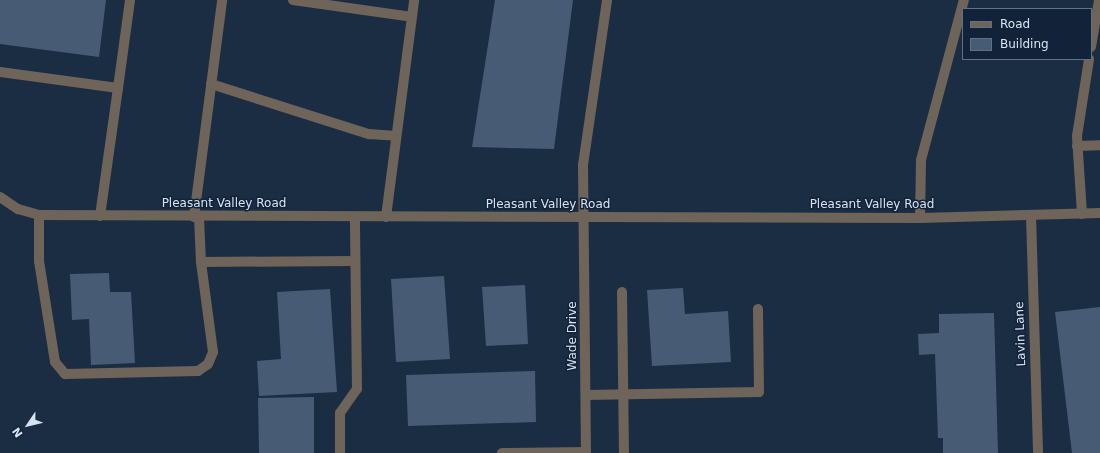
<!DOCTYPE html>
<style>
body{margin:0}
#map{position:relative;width:1100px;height:453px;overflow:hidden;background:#1b2d43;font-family:"DejaVu Sans",sans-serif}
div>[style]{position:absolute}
.building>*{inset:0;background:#485b75}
.minor>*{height:10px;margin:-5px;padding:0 5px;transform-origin:5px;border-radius:5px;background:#6e6459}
span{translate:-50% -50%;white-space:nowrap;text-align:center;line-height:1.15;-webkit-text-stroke:3px #122339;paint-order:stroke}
.street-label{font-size:12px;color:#d8e3f2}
.legend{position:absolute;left:962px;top:8px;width:130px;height:52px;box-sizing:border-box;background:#122339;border:1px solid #617083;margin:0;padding:5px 7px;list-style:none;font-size:12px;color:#d8e3f2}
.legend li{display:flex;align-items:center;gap:8px;height:20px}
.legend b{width:20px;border:1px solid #617083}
.north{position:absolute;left:8px;top:405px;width:40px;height:40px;-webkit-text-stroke:3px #122339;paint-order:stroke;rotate:235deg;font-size:11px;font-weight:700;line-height:16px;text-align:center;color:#d8e3f2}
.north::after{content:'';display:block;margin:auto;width:14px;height:18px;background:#d8e3f2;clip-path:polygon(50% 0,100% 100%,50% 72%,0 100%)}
</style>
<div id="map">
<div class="building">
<i style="clip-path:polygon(0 0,106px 0,99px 57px,0 44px)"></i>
<i style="clip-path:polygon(495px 0,573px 0,554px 149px,472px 147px)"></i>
<i style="clip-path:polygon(109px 273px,110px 292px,131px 292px,135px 363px,91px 365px,89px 319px,72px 320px,70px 274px)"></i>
<i style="clip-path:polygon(444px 276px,450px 359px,396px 362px,391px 279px)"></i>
<i style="clip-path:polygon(525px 285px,528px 344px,486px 346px,482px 287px)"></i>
<i style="clip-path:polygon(683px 288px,685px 314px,728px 311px,731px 362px,652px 366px,647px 290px)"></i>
<i style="clip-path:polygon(330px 289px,337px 392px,259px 396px,257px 361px,281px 359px,277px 292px)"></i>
<i style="clip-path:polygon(1100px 307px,1100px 453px,1072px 453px,1055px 312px)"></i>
<i style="clip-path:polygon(994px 313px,998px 453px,943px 453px,943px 438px,938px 438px,935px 354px,919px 355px,918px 334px,939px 333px,939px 314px)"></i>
<i style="clip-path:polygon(535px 371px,536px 422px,408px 426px,406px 375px)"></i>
<i style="clip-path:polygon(314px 397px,314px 453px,259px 453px,258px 398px)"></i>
</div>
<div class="minor">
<i style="left:293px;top:0;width:120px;rotate:8.1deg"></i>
<i style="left:1091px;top:47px;width:48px;rotate:-80.3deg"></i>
<i style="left:0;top:72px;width:119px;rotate:7.7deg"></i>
<i style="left:118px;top:88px;width:89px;rotate:-82.2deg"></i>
<i style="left:211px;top:84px;width:166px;rotate:17.6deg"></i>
<i style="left:369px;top:134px;width:27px;rotate:4deg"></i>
<i style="left:1077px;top:146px;width:23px;rotate:-2deg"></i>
<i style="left:0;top:197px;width:22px;rotate:34deg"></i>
<i style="left:18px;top:209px;width:22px;rotate:16deg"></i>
<i style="left:39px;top:215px;width:881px;rotate:0.2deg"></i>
<i style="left:920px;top:218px;width:180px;rotate:-1.6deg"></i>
<i style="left:1082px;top:214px;width:78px;rotate:-93.7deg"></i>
<i style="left:1077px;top:136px;width:78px;rotate:-81.1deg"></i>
<i style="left:39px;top:215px;width:46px;rotate:90deg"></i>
<i style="left:39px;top:261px;width:102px;rotate:81deg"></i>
<i style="left:55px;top:362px;width:16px;rotate:50deg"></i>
<i style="left:65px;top:374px;width:133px;rotate:-1.3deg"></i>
<i style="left:198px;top:371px;width:12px;rotate:-35deg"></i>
<i style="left:208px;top:364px;width:13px;rotate:-67deg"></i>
<i style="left:213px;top:352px;width:91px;rotate:-97.6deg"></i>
<i style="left:1031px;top:215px;width:238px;rotate:88.3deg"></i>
<i style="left:100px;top:216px;width:129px;rotate:-82deg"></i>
<i style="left:194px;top:217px;width:219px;rotate:-82.6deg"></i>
<i style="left:199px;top:217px;width:45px;rotate:87.5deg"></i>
<i style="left:201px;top:262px;width:154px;rotate:-0.4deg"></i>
<i style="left:386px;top:217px;width:219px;rotate:-82.6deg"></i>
<i style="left:920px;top:218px;width:58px;rotate:-89deg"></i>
<i style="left:921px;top:160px;width:166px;rotate:-75deg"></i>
<i style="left:622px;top:292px;width:161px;rotate:89.3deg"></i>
<i style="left:586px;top:395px;width:173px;rotate:-1deg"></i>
<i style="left:759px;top:392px;width:83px;rotate:-90.7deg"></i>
<i style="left:340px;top:453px;width:40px;rotate:-90deg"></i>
<i style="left:340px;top:413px;width:29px;rotate:-55deg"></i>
<i style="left:357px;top:389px;width:172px;rotate:-90.7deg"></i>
<i style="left:502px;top:453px;width:84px;rotate:-0.7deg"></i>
<i style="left:586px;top:453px;width:288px;rotate:-90.6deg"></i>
<i style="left:583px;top:165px;width:167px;rotate:-81.7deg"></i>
</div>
<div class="street-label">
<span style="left:224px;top:204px">Pleasant Valley Road</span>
<span style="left:548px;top:205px">Pleasant Valley Road</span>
<span style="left:872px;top:205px">Pleasant Valley Road</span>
<span style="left:1021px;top:334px;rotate:-92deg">Lavin Lane</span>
<span style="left:573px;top:336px;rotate:-90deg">Wade Drive</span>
</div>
<ul class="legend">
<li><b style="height:5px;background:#6e6459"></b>Road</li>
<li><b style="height:11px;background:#485b75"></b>Building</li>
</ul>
<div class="north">N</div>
</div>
